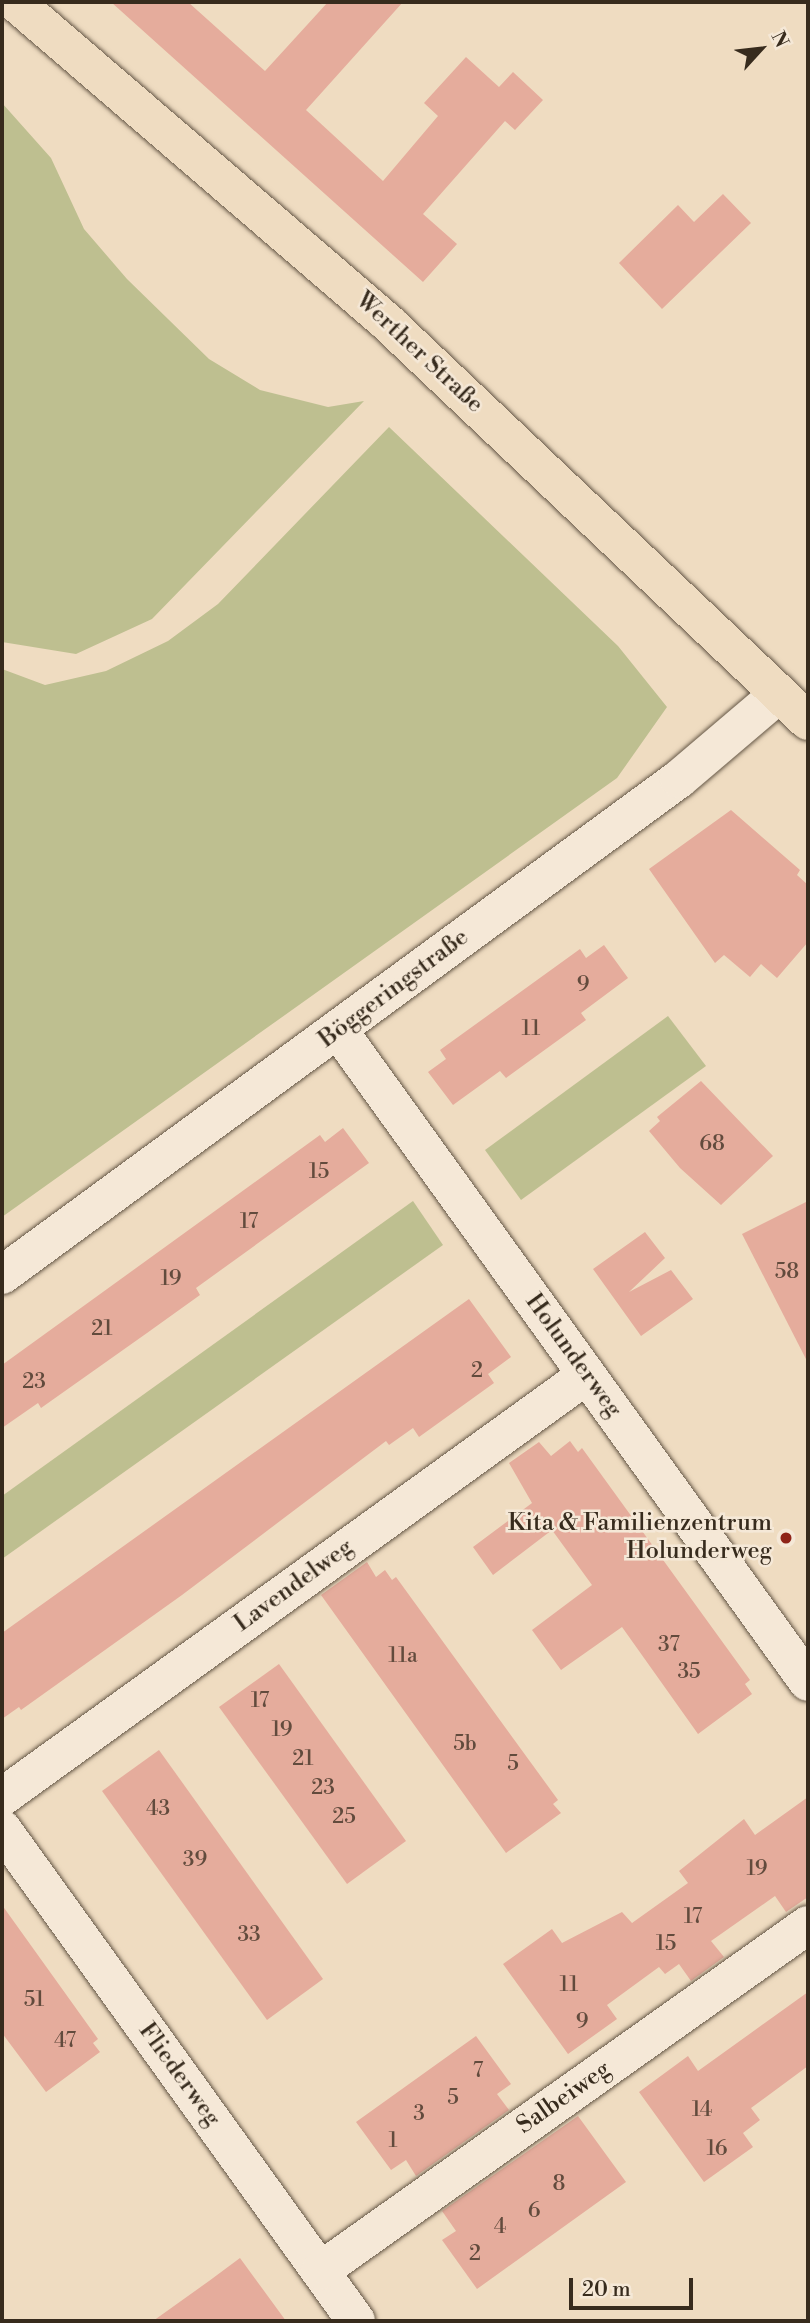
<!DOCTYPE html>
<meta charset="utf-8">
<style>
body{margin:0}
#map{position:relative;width:810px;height:2323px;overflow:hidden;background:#efdcc1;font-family:"Libre Bodoni",serif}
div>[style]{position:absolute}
.green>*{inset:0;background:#bebf90}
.building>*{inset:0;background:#e5ac9c}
.roads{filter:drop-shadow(0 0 2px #655746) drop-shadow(0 0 2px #655746)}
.minor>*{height:38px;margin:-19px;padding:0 19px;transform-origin:19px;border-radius:19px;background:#f5e8d7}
.major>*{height:38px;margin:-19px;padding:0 19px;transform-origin:19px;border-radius:19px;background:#efdcc1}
.dots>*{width:19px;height:19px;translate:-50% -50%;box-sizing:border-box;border:4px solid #f5e8d7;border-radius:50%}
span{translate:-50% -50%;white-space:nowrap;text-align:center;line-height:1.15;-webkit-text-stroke:5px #f5e8d7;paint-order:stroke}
.number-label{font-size:21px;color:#624b3d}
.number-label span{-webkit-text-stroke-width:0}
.street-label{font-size:24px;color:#372b1d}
.poi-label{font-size:24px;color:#372b1d}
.right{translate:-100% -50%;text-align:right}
.frame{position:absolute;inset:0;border:4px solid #372b1d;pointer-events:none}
.north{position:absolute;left:726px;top:14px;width:70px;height:70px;-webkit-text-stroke:5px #f5e8d7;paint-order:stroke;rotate:63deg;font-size:19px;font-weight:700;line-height:28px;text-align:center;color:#372b1d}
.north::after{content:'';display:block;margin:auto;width:24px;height:32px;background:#372b1d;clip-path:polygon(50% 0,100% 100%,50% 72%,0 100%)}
.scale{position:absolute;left:569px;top:2278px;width:124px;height:32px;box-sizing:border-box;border:4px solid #372b1d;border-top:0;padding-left:9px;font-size:21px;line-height:24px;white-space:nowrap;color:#372b1d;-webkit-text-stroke:5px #f5e8d7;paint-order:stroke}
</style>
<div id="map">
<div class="green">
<i style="clip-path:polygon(2px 103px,51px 158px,84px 229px,127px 279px,209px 359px,260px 390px,328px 407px,364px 401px,152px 619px,76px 654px,2px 642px)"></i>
<i style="clip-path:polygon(389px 427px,618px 646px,667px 707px,617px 778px,2px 1217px,2px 669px,45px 685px,106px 671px,168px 641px,218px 604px)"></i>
<i style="clip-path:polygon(668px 1016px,706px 1066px,521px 1200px,485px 1150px)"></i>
<i style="clip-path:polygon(413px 1201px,443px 1245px,2px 1559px,2px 1496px)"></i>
</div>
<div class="building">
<i style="clip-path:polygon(111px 2px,188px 2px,265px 71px,328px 2px,403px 2px,306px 110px,383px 181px,438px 116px,424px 103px,466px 57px,499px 87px,513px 72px,543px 100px,515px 130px,505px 121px,423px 214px,457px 244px,423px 282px)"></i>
<i style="clip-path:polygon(723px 194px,751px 223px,662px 309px,619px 263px,678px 205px,694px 222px)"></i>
<i style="clip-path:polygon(731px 810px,800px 870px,797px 875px,808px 885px,808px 942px,777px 978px,761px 964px,750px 977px,724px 955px,715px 963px,649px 869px)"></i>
<i style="clip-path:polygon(604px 945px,628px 978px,581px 1013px,586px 1020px,506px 1078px,500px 1071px,453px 1105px,428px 1072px,446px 1059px,440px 1050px,580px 949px,586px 958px)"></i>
<i style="clip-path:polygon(701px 1081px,773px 1156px,721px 1205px,680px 1168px,649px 1131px,660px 1121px,657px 1117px)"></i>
<i style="clip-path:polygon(343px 1128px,369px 1163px,196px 1288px,200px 1295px,147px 1333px,41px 1408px,38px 1403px,2px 1428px,2px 1365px,320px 1135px,325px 1142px)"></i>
<i style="clip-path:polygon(808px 1201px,808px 1363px,742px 1234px)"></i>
<i style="clip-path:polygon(645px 1232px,665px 1258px,629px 1292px,671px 1270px,693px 1299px,641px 1336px,593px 1269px)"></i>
<i style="clip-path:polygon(469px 1299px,511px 1357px,488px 1374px,494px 1383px,419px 1437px,413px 1428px,389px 1445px,386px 1441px,182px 1595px,21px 1710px,19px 1707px,2px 1719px,2px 1633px)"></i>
<i style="clip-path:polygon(570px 1441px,578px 1452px,582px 1448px,750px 1680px,745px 1684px,752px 1694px,698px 1734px,622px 1627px,561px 1670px,532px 1630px,592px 1585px,552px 1530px,493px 1575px,473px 1547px,532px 1503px,509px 1463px,539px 1442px,551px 1456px)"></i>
<i style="clip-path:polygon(367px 1562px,376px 1577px,385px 1570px,392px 1580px,396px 1577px,558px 1800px,553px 1804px,561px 1813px,506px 1853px,321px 1595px)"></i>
<i style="clip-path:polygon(279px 1664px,406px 1841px,347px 1884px,219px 1707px)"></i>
<i style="clip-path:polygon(159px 1750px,323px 1979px,267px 2020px,102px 1791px)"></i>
<i style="clip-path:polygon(808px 1797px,808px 1897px,786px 1912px,775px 1896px,711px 1941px,724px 1957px,691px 1981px,679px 1964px,665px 1974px,659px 1967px,607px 2005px,617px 2019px,568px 2054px,503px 1964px,552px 1929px,562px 1943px,622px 1912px,632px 1923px,688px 1883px,679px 1871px,744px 1819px,755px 1835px)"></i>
<i style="clip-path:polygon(2px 1905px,98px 2039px,93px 2043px,100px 2052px,46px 2092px,2px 2033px)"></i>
<i style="clip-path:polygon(808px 1992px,808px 2066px,751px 2108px,760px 2120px,743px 2133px,753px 2147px,704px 2182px,639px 2092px,688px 2056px,698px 2071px)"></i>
<i style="clip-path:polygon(476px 2036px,511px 2084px,497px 2094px,509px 2110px,416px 2176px,406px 2160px,391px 2170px,356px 2122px)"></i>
<i style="clip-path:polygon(578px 2116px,626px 2182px,477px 2289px,442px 2240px,456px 2231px,442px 2211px)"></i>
<i style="clip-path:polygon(240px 2258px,286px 2321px,153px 2321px,209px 2281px)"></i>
</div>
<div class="roads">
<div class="minor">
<i style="left:339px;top:1031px;width:802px;rotate:54.23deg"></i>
<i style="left:2px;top:1275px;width:839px;rotate:-36.23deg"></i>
<i style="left:679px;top:779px;width:131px;rotate:-40.4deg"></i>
<i style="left:2px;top:1797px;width:721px;rotate:-35.81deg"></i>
<i style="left:2px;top:1829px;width:606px;rotate:54.26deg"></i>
<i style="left:320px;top:2271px;width:598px;rotate:-35.34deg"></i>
</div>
<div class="major">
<i style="left:15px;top:2px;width:494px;rotate:40.7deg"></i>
<i style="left:389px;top:324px;width:577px;rotate:43.46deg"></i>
</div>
</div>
<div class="dots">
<i style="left:786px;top:1538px;background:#8f2418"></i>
</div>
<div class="number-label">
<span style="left:583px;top:985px">9</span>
<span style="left:531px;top:1029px">11</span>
<span style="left:712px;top:1144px">68</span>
<span style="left:319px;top:1172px">15</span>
<span style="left:249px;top:1222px">17</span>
<span style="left:787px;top:1272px">58</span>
<span style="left:171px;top:1279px">19</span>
<span style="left:102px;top:1329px">21</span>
<span style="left:477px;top:1371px">2</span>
<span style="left:34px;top:1382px">23</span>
<span style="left:669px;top:1645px">37</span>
<span style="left:403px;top:1656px">11a</span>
<span style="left:689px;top:1672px">35</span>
<span style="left:260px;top:1701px">17</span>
<span style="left:282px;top:1730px">19</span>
<span style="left:465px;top:1744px">5b</span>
<span style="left:303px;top:1759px">21</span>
<span style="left:513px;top:1764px">5</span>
<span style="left:323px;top:1788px">23</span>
<span style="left:158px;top:1809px">43</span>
<span style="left:344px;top:1817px">25</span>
<span style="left:195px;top:1860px">39</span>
<span style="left:757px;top:1869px">19</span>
<span style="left:693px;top:1917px">17</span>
<span style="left:249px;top:1935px">33</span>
<span style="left:666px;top:1944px">15</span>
<span style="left:569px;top:1985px">11</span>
<span style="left:34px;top:2000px">51</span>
<span style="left:582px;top:2022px">9</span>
<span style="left:65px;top:2041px">47</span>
<span style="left:478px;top:2071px">7</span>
<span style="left:453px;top:2098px">5</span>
<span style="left:702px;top:2110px">14</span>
<span style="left:419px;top:2114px">3</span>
<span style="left:393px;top:2141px">1</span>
<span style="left:717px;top:2149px">16</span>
<span style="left:559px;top:2184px">8</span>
<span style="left:534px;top:2211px">6</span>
<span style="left:500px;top:2227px">4</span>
<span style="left:475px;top:2254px">2</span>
</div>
<div class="street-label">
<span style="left:419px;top:353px;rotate:43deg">Werther Straße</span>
<span style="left:394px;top:989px;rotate:-37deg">Böggeringstraße</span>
<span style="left:573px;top:1356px;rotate:54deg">Holunderweg</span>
<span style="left:294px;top:1586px;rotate:-36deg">Lavendelweg</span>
<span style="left:179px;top:2075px;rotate:54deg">Fliederweg</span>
<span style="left:564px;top:2098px;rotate:-35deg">Salbeiweg</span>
</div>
<div class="poi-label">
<span class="right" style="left:772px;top:1538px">Kita &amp; Familienzentrum<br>Holunderweg</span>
</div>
<div class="frame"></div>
<div class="north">N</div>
<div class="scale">20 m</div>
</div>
